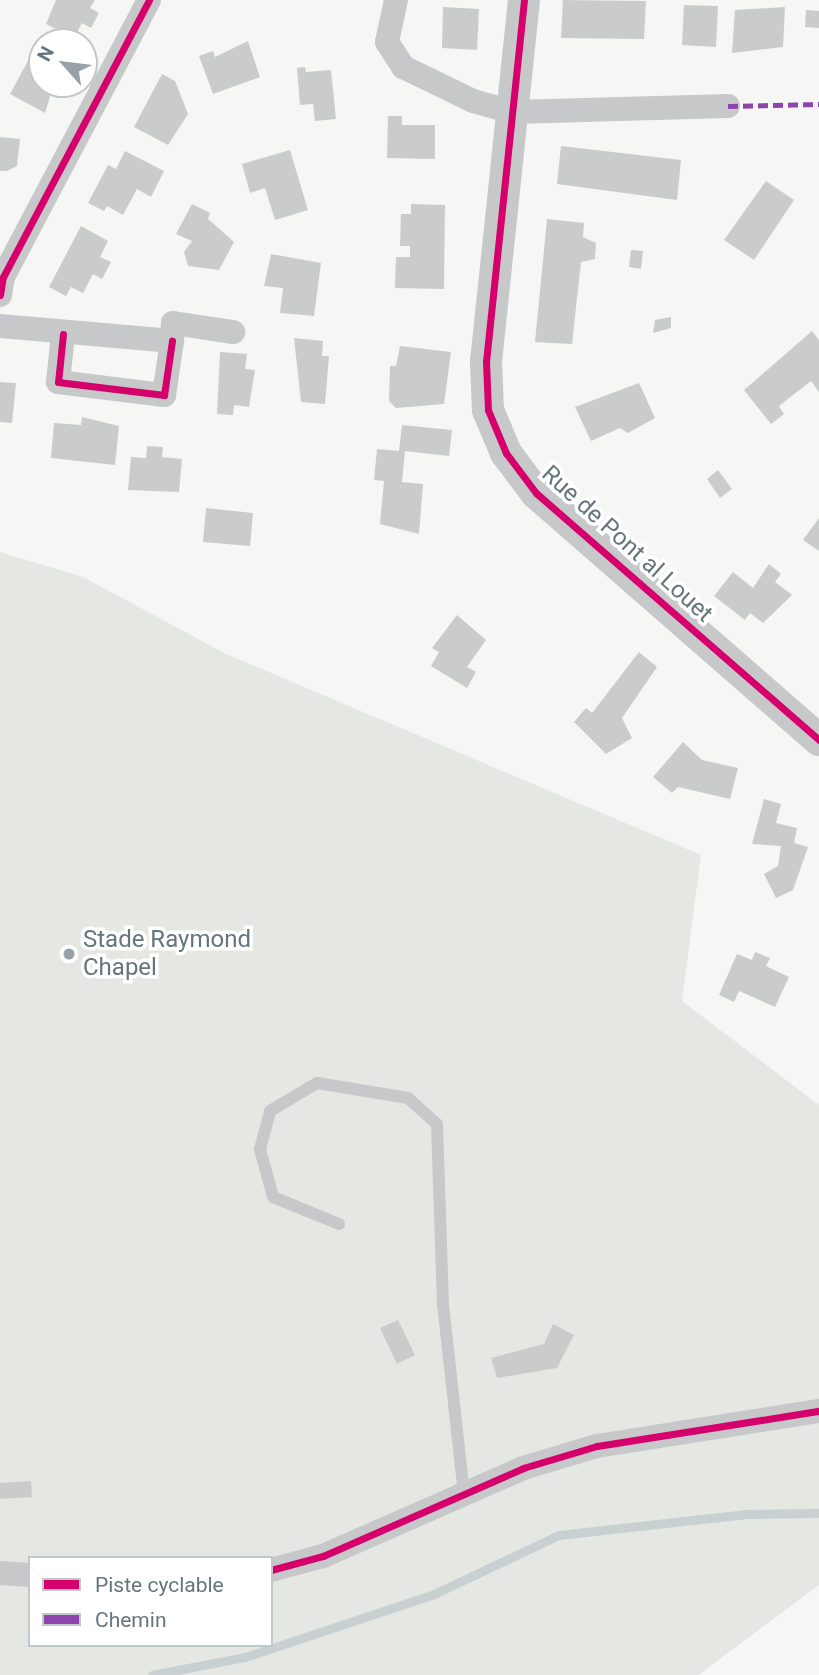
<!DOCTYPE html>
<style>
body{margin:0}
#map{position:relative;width:819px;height:1675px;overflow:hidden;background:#f6f6f5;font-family:Roboto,sans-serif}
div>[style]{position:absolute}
.green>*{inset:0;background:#e5e7e3}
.stream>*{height:9px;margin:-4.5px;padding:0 4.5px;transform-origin:4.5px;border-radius:4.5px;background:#c8d0d2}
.building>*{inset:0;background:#cacccc}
.service>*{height:12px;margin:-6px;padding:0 6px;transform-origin:6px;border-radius:6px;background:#c7c8c9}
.minor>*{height:24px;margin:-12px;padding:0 12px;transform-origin:12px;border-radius:12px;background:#c7c8c9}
.tertiary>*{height:32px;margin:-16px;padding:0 16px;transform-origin:16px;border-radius:16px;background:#c7c8c9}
.quiet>*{height:5px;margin-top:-2.5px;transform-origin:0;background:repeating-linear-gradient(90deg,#8e44ad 0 10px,transparent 0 15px)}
.cycleway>*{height:7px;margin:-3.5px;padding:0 3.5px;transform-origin:3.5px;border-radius:3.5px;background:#d6006c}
.dots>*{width:19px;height:19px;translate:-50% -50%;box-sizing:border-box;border:4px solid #fff;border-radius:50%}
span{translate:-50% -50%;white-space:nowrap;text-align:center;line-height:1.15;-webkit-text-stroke:7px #fff;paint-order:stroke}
.street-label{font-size:24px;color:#65757c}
.poi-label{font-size:24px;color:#65757c}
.left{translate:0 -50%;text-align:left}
.legend{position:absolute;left:28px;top:1556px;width:245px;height:91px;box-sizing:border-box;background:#fff;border:2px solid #c1c8cb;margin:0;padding:9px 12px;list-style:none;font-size:21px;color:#65757c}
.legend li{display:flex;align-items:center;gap:14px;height:35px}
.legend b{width:35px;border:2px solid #c1c8cb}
.north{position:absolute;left:28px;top:28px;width:70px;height:70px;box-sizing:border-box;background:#fff;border:2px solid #c1c8cb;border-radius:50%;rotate:298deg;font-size:19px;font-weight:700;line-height:28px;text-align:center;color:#65757c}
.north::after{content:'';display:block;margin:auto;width:24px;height:32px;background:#98a2a6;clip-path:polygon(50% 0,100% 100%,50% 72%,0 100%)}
</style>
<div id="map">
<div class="green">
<i style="clip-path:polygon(evenodd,0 552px,83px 577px,226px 654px,701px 855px,682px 1001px,819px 1105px,819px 1585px,698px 1675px,0 1675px,0 552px,30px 1558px,271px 1558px,271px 1645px,30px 1645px,30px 1558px)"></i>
</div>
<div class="stream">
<i style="left:152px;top:1675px;width:95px;rotate:-11deg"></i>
<i style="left:245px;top:1657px;width:199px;rotate:-18.4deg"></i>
<i style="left:434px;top:1594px;width:138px;rotate:-25.3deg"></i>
<i style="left:559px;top:1535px;width:187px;rotate:-6.4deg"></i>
<i style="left:745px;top:1514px;width:74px;rotate:-0.8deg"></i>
</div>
<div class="building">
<i style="clip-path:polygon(56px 0,95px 0,90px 8px,99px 13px,91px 28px,82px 23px,74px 38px,46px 24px)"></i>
<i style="clip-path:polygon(563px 0,646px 1px,644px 39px,561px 38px)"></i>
<i style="clip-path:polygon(684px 5px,718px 6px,716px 47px,682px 45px)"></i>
<i style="clip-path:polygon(443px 7px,479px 9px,477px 50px,442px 48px)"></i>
<i style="clip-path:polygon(785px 7px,783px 47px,732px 53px,735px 10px)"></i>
<i style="clip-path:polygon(806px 10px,819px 11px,819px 28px,805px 27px)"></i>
<i style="clip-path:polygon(248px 41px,260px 77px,213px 94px,199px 56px,213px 51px,215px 57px)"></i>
<i style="clip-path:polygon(36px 46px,42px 49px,42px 84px,54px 84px,45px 113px,10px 94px)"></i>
<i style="clip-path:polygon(305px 67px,306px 72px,331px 70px,336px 119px,315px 121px,313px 104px,300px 105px,297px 68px)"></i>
<i style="clip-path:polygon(162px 74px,175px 81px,188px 114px,168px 145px,134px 127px)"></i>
<i style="clip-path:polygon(388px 116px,402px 116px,402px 125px,435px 125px,435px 159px,387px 158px)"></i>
<i style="clip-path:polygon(0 137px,20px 139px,17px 166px,7px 171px,0 171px)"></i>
<i style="clip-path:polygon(561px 146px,681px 160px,677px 200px,557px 184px)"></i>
<i style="clip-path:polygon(290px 150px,308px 210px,275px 220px,265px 188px,250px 193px,242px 164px)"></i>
<i style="clip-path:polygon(125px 151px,164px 171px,151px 197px,137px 189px,123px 215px,107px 206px,104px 211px,88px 203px,108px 165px,116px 169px)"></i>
<i style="clip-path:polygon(766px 181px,794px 200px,754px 260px,724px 240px)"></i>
<i style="clip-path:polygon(192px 204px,210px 213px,208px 219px,234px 242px,219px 270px,188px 266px,184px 252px,192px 241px,176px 234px)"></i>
<i style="clip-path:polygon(411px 204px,445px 205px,444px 289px,395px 288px,396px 257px,410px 257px,410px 246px,400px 246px,401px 214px,411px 214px)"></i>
<i style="clip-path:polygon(547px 219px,584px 223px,583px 237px,596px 243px,595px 259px,581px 262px,572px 344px,535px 342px)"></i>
<i style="clip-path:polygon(81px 226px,108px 241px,100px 257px,111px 262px,102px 279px,93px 274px,83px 293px,71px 287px,66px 296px,49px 287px)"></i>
<i style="clip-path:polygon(631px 250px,643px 251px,641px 269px,629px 267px)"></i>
<i style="clip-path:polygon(271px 254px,321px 263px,314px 316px,280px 313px,283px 288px,264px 286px)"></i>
<i style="clip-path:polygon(671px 317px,671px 328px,653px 333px,655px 320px)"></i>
<i style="clip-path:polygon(812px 331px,819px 340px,819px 392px,811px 381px,779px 406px,784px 414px,771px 424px,744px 390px)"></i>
<i style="clip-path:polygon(294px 338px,323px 341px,322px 356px,329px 356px,325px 404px,301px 402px)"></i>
<i style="clip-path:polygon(400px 346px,451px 352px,444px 404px,396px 408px,389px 401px,390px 366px,396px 366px)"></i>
<i style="clip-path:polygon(220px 352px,247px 354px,245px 369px,255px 370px,249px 407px,234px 405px,233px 415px,217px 414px)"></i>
<i style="clip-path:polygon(0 382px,16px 383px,12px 423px,0 422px)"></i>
<i style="clip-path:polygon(639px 383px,655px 418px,628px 433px,620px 428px,591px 441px,575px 407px)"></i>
<i style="clip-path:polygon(82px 417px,119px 426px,115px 465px,51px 458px,54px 423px,81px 425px)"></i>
<i style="clip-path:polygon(402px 425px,452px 430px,449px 456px,405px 451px,402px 482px,423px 484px,419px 534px,380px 524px,384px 481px,374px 480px,377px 449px,399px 451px)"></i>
<i style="clip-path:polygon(147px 446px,163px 447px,162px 457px,182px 459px,179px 492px,128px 490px,131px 457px,146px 458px)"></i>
<i style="clip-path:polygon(718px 470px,732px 489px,720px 498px,707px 479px)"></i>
<i style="clip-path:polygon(206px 508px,253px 513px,250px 546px,203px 542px)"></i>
<i style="clip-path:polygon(819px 518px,819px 551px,803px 540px)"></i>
<i style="clip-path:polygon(769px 564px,781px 574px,775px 582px,792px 595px,763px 623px,750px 613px,745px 620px,714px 596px,733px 572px,753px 588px)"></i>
<i style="clip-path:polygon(457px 615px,486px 640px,467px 667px,476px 672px,467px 688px,431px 666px,439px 652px,432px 648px)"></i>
<i style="clip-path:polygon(639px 652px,657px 667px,622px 718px,632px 738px,606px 754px,574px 722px,586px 708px,592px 713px)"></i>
<i style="clip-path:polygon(683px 742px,702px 760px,738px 768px,730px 799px,678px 787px,672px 793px,653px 777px)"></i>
<i style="clip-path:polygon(764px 799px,781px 804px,776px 823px,797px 828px,794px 843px,808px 847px,793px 890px,776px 898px,764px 874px,778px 866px,781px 846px,752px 844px)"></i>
<i style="clip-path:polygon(755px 952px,770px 958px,766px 966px,789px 977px,775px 1007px,739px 991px,734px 1002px,719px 995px,737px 954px,752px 960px)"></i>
<i style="clip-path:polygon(398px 1320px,415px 1355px,397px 1364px,380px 1328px)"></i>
<i style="clip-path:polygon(553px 1324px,574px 1335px,557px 1368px,497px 1378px,491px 1358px,544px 1344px)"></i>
<i style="clip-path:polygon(31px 1481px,32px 1497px,0 1499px,0 1483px)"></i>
</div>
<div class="service">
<i style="left:339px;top:1224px;width:71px;rotate:-157.8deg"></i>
<i style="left:273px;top:1197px;width:50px;rotate:-105.2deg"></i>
<i style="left:260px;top:1149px;width:39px;rotate:-75deg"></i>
<i style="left:270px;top:1111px;width:55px;rotate:-30.8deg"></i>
<i style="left:317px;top:1083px;width:92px;rotate:9.4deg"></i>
<i style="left:408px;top:1098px;width:39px;rotate:42deg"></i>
<i style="left:437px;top:1124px;width:180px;rotate:88.1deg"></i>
<i style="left:443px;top:1304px;width:191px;rotate:83.7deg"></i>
</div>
<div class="minor">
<i style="left:396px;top:0;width:43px;rotate:102.1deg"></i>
<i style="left:387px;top:42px;width:30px;rotate:57deg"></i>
<i style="left:403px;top:67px;width:78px;rotate:25.9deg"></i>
<i style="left:473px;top:101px;width:41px;rotate:15.4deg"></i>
<i style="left:513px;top:112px;width:215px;rotate:-1.6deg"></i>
<i style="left:0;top:295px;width:18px;rotate:-81deg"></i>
<i style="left:3px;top:277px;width:313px;rotate:-62.2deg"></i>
<i style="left:0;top:326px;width:173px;rotate:5deg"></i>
<i style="left:172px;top:341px;width:18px;rotate:-87deg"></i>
<i style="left:173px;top:323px;width:61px;rotate:8.5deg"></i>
<i style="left:63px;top:334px;width:48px;rotate:95.9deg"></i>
<i style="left:58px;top:382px;width:107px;rotate:7deg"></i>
<i style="left:164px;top:395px;width:55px;rotate:-81.6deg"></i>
<i style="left:271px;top:1570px;width:54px;rotate:-15.1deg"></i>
<i style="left:323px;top:1556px;width:219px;rotate:-23.7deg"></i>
<i style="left:523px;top:1468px;width:77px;rotate:-16.6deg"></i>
<i style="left:597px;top:1446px;width:225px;rotate:-9deg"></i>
<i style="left:0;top:1573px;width:30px;rotate:4deg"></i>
</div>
<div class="tertiary">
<i style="left:524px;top:0;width:363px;rotate:96deg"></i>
<i style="left:486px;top:361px;width:49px;rotate:87.7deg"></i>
<i style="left:488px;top:410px;width:47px;rotate:67.3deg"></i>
<i style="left:506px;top:453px;width:50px;rotate:53.1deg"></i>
<i style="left:536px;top:493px;width:376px;rotate:41.1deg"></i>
</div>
<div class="quiet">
<i style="left:728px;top:106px;width:91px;rotate:-1.3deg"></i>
</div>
<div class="cycleway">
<i style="left:524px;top:0;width:363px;rotate:96deg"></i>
<i style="left:486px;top:361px;width:49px;rotate:87.7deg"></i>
<i style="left:488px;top:410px;width:47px;rotate:67.3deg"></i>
<i style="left:506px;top:453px;width:50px;rotate:53.1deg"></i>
<i style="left:536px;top:493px;width:376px;rotate:41.1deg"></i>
<i style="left:0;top:295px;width:18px;rotate:-81deg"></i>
<i style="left:3px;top:277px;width:313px;rotate:-62.2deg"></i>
<i style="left:63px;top:334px;width:48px;rotate:95.9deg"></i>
<i style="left:58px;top:382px;width:107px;rotate:7deg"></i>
<i style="left:164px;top:395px;width:55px;rotate:-81.6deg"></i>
<i style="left:271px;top:1570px;width:54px;rotate:-15.1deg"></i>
<i style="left:323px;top:1556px;width:219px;rotate:-23.7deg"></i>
<i style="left:523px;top:1468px;width:77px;rotate:-16.6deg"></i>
<i style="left:597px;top:1446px;width:225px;rotate:-9deg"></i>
</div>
<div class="dots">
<i style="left:69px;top:954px;background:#98a2a6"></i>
</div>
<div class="street-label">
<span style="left:627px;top:544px;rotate:42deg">Rue de Pont al Louet</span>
</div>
<div class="poi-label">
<span class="left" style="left:83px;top:954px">Stade Raymond<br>Chapel</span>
</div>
<ul class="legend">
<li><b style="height:9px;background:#d6006c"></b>Piste cyclable</li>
<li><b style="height:9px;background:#8e44ad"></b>Chemin</li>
</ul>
<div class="north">N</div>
</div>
